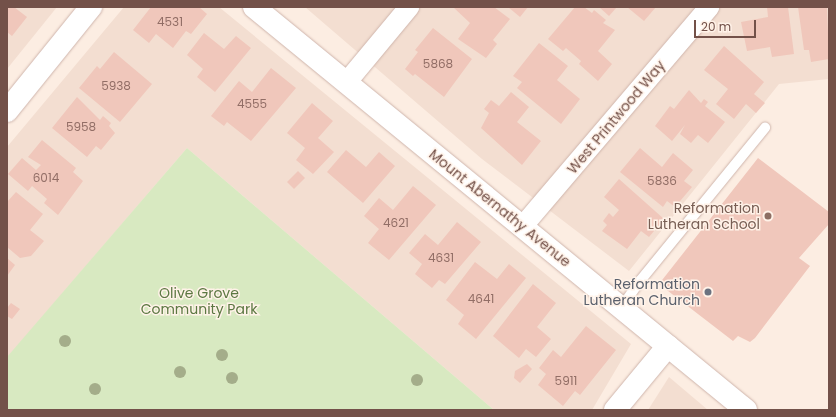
<!DOCTYPE html>
<style>
body{margin:0}
#map{position:relative;width:836px;height:417px;overflow:hidden;background:#fcede2;font-family:Poppins,sans-serif}
div>[style]{position:absolute}
.residential>*{inset:0;background:#f3ded1}
.green>*{inset:0;background:#d8e9c1}
.building>*{inset:0;background:#f0c7bb}
.roads{filter:drop-shadow(0 0 1px #cfb5ac) drop-shadow(0 0 1px #cfb5ac)}
.service>*{height:10px;margin:-5px;padding:0 5px;transform-origin:5px;border-radius:5px;background:#fff}
.minor>*{height:20px;margin:-10px;padding:0 10px;transform-origin:10px;border-radius:10px;background:#fff}
.tertiary>*{height:22px;margin:-11px;padding:0 11px;transform-origin:11px;border-radius:11px;background:#fff}
.trees>*{width:12px;height:12px;margin:-6px;border-radius:50%;background:#a4ad8a}
.dots>*{width:11px;height:11px;translate:-50% -50%;box-sizing:border-box;border:2px solid #fff2e8;border-radius:50%}
span{translate:-50% -50%;white-space:nowrap;text-align:center;line-height:1.15;-webkit-text-stroke:3px #fff2e8;paint-order:stroke}
.number-label{font-size:12px;color:#926e66}
.number-label span{-webkit-text-stroke-width:0}
.street-label{font-size:14px;color:#735149}
.education-label{font-size:14px;color:#785e54}
.right{translate:-100% -50%;text-align:right}
.worship-label{font-size:14px;color:#5b616d}
.park-label{font-size:14px;color:#5c7842}
.frame{position:absolute;inset:0;border:8px solid #735149;pointer-events:none}
.scale{position:absolute;left:694px;top:20px;width:62px;height:18px;box-sizing:border-box;border:2px solid #735149;border-top:0;padding-left:5px;font-size:12px;line-height:14px;white-space:nowrap;color:#735149;-webkit-text-stroke:3px #fff2e8;paint-order:stroke}
</style>
<div id="map">
<div class="residential">
<i style="clip-path:polygon(7px 7px,57px 7px,7px 69px)"></i>
<i style="clip-path:polygon(124px 7px,219px 7px,631px 344px,592px 410px,494px 410px,187px 148px,7px 358px,7px 147px)"></i>
<i style="clip-path:polygon(305px 7px,829px 7px,829px 79px,779px 84px,629px 271px,482px 159px)"></i>
<i style="clip-path:polygon(669px 377px,708px 410px,648px 410px)"></i>
</div>
<div class="green">
<i style="clip-path:polygon(187px 148px,494px 410px,7px 410px,7px 357px)"></i>
</div>
<div class="building">
<i style="clip-path:polygon(7px 7px,14px 7px,27px 17px,12px 36px,7px 32px)"></i>
<i style="clip-path:polygon(151px 7px,199px 7px,207px 14px,191px 34px,186px 31px,173px 48px,156px 34px,149px 43px,133px 30px)"></i>
<i style="clip-path:polygon(453px 7px,494px 7px,510px 19px,493px 40px,497px 44px,486px 58px,458px 39px,470px 23px)"></i>
<i style="clip-path:polygon(508px 7px,528px 7px,520px 17px)"></i>
<i style="clip-path:polygon(575px 7px,584px 7px,592px 13px,594px 10px,606px 20px,603px 23px,615px 30px,598px 51px,612px 64px,598px 81px,579px 64px,581px 61px,566px 48px,563px 51px,548px 39px)"></i>
<i style="clip-path:polygon(599px 7px,617px 7px,609px 16px)"></i>
<i style="clip-path:polygon(627px 7px,656px 7px,644px 21px)"></i>
<i style="clip-path:polygon(767px 7px,788px 7px,794px 54px,772px 57px,770px 47px,747px 51px,741px 22px,768px 17px)"></i>
<i style="clip-path:polygon(798px 7px,827px 7px,829px 59px,811px 62px,809px 50px,804px 50px)"></i>
<i style="clip-path:polygon(433px 28px,472px 59px,444px 97px,415px 74px,413px 76px,405px 69px,418px 52px,415px 50px)"></i>
<i style="clip-path:polygon(204px 33px,224px 49px,236px 36px,251px 48px,215px 92px,197px 77px,203px 69px,187px 55px)"></i>
<i style="clip-path:polygon(539px 43px,568px 66px,557px 80px,580px 99px,561px 124px,517px 88px,522px 82px,513px 76px)"></i>
<i style="clip-path:polygon(724px 46px,764px 82px,754px 94px,765px 103px,756px 113px,746px 104px,734px 119px,716px 104px,728px 89px,704px 70px)"></i>
<i style="clip-path:polygon(114px 52px,152px 84px,120px 122px,79px 88px,97px 66px,100px 69px)"></i>
<i style="clip-path:polygon(271px 68px,296px 88px,251px 141px,227px 122px,224px 126px,211px 116px,239px 81px,252px 92px)"></i>
<i style="clip-path:polygon(689px 90px,701px 103px,704px 99px,708px 102px,705px 106px,725px 122px,708px 143px,698px 135px,691px 143px,680px 134px,685px 125px,672px 141px,655px 126px,670px 106px,674px 109px)"></i>
<i style="clip-path:polygon(511px 92px,529px 107px,517px 122px,541px 141px,522px 165px,481px 128px,489px 113px,484px 109px,491px 100px,499px 106px)"></i>
<i style="clip-path:polygon(77px 97px,100px 120px,103px 116px,111px 123px,109px 126px,115px 133px,101px 150px,96px 146px,87px 157px,52px 128px)"></i>
<i style="clip-path:polygon(312px 103px,333px 121px,318px 138px,334px 152px,313px 174px,296px 160px,305px 148px,287px 133px)"></i>
<i style="clip-path:polygon(42px 140px,76px 168px,73px 172px,83px 181px,58px 215px,44px 203px,47px 199px,32px 186px,28px 191px,8px 174px,22px 158px,36px 170px,41px 165px,28px 157px)"></i>
<i style="clip-path:polygon(640px 148px,662px 167px,673px 153px,693px 170px,684px 181px,692px 187px,675px 207px,667px 201px,663px 207px,620px 172px)"></i>
<i style="clip-path:polygon(346px 150px,366px 167px,379px 152px,395px 166px,363px 203px,327px 172px)"></i>
<i style="clip-path:polygon(758px 158px,829px 212px,829px 224px,799px 258px,810px 266px,755px 338px,750px 342px,738px 336px,733px 341px,659px 284px)"></i>
<i style="clip-path:polygon(298px 171px,305px 178px,294px 189px,287px 182px)"></i>
<i style="clip-path:polygon(619px 179px,664px 219px,649px 237px,641px 231px,627px 249px,602px 231px,607px 225px,603px 221px,609px 213px,613px 217px,619px 210px,604px 197px)"></i>
<i style="clip-path:polygon(413px 186px,436px 205px,389px 260px,368px 243px,379px 229px,364px 216px,379px 198px,393px 210px)"></i>
<i style="clip-path:polygon(16px 192px,43px 214px,30px 230px,44px 241px,31px 256px,20px 258px,7px 247px,7px 202px)"></i>
<i style="clip-path:polygon(457px 222px,481px 242px,445px 284px,439px 280px,432px 288px,415px 274px,422px 264px,409px 253px,425px 234px,438px 245px)"></i>
<i style="clip-path:polygon(7px 258px,15px 265px,7px 276px)"></i>
<i style="clip-path:polygon(475px 262px,497px 279px,509px 264px,526px 278px,476px 339px,458px 324px,464px 315px,446px 300px)"></i>
<i style="clip-path:polygon(533px 284px,556px 303px,537px 327px,551px 339px,536px 357px,526px 349px,519px 358px,493px 336px)"></i>
<i style="clip-path:polygon(11px 303px,20px 309px,12px 319px,7px 316px,7px 308px)"></i>
<i style="clip-path:polygon(586px 326px,616px 350px,580px 395px,575px 391px,563px 406px,538px 385px,546px 374px,539px 368px,553px 350px,561px 357px)"></i>
<i style="clip-path:polygon(527px 364px,532px 369px,520px 383px,514px 378px,515px 371px)"></i>
</div>
<div class="roads">
<div class="service">
<i style="left:621px;top:308px;width:33px;rotate:-55deg"></i>
<i style="left:640px;top:281px;width:198px;rotate:-50.8deg"></i>
</div>
<div class="minor">
<i style="left:346px;top:83px;width:99px;rotate:-50.3deg"></i>
<i style="left:522px;top:227px;width:289px;rotate:-49.6deg"></i>
</div>
<div class="tertiary">
<i style="left:254px;top:7px;width:636px;rotate:39.32deg"></i>
<i style="left:7px;top:111px;width:134px;rotate:-51.1deg"></i>
<i style="left:615px;top:410px;width:83px;rotate:-50.4deg"></i>
</div>
</div>
<div class="trees">
<i style="left:65px;top:341px"></i>
<i style="left:222px;top:355px"></i>
<i style="left:180px;top:372px"></i>
<i style="left:232px;top:378px"></i>
<i style="left:417px;top:380px"></i>
<i style="left:95px;top:389px"></i>
</div>
<div class="dots">
<i style="left:768px;top:216px;background:#8d6e63"></i>
<i style="left:708px;top:292px;background:#6b7280"></i>
</div>
<div class="number-label">
<span style="left:170px;top:22px">4531</span>
<span style="left:438px;top:64px">5868</span>
<span style="left:116px;top:86px">5938</span>
<span style="left:252px;top:104px">4555</span>
<span style="left:81px;top:127px">5958</span>
<span style="left:46px;top:178px">6014</span>
<span style="left:662px;top:181px">5836</span>
<span style="left:396px;top:223px">4621</span>
<span style="left:441px;top:258px">4631</span>
<span style="left:481px;top:299px">4641</span>
<span style="left:566px;top:381px">5911</span>
</div>
<div class="street-label">
<span style="left:616px;top:117px;rotate:-50deg">West Printwood Way</span>
<span style="left:500px;top:208px;rotate:39deg">Mount Abernathy Avenue</span>
</div>
<div class="education-label">
<span class="right" style="left:760px;top:216px">Reformation<br>Lutheran School</span>
</div>
<div class="worship-label">
<span class="right" style="left:700px;top:292px">Reformation<br>Lutheran Church</span>
</div>
<div class="park-label">
<span style="left:199px;top:301px">Olive Grove<br>Community Park</span>
</div>
<div class="frame"></div>
<div class="scale">20 m</div>
</div>
